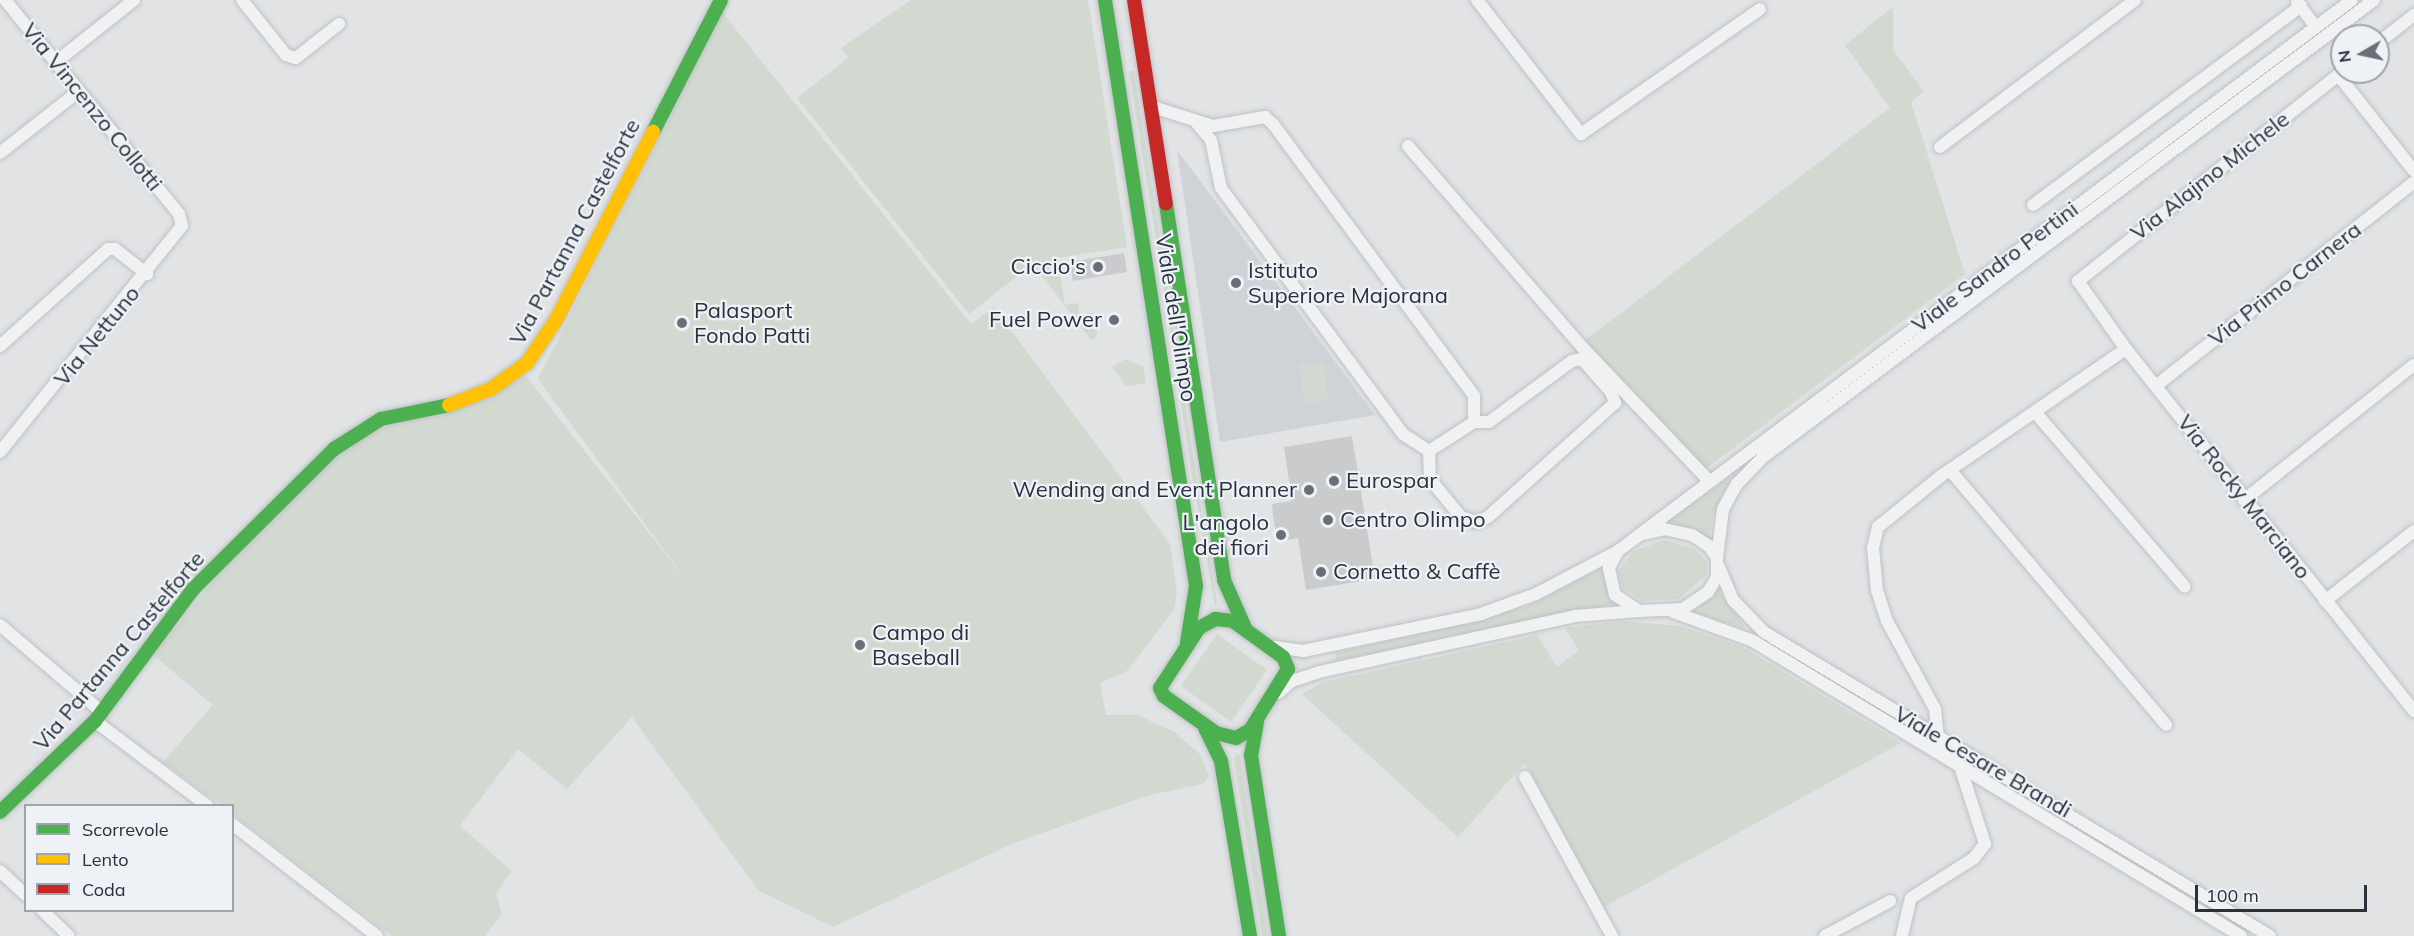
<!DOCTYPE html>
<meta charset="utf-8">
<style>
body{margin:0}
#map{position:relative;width:2414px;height:936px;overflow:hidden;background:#e1e3e5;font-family:Mulish,sans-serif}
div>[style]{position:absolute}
.built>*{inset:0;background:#cfd3d8}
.green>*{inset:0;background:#d2d9d1}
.building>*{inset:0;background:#c9cbcd}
.roads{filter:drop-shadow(0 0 2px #bfc1c3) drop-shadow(0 0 2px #bfc1c3)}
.street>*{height:12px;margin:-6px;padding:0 6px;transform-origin:6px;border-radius:6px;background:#f0f1f2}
.fast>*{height:14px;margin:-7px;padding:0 7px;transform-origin:7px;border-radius:7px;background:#4caf50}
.slow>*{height:14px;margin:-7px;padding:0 7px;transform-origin:7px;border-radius:7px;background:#ffc107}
.jam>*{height:14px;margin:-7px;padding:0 7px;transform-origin:7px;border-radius:7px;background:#c62828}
.dots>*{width:16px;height:16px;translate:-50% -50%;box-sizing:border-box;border:3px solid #eef1f5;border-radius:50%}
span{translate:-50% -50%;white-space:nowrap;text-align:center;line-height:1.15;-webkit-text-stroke:4.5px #eef1f5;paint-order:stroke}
.street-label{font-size:22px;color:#28313e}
.poi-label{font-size:22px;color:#28313e}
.right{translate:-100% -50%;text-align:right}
.left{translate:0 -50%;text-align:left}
.legend{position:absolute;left:24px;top:804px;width:210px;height:108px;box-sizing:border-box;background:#eef1f5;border:2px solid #9fa4ac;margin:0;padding:8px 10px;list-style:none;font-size:18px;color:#28313e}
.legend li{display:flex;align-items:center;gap:12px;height:30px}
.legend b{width:30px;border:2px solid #9fa4ac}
.north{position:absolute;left:2330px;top:24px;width:60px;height:60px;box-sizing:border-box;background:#eef1f5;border:2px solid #9fa4ac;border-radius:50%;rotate:261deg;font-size:16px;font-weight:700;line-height:24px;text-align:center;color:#28313e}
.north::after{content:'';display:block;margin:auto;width:21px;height:27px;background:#696f78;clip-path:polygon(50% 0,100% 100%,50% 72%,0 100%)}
.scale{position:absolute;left:2195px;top:885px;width:172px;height:27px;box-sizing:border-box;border:3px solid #28313e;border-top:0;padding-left:8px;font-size:18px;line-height:21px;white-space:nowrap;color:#28313e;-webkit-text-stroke:4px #eef1f5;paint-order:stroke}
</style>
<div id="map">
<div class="built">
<i style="clip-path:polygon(1177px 150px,1375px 415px,1220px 442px)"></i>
</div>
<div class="green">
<i style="clip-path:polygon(911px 0,1088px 0,1127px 247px,1058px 258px,1065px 305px,1078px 303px,1080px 315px,1094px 313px,1097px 336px,1091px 340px,1033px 264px,969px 314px,797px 98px,848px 58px,841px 48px)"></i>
<i style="clip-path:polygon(1893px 7px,1893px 50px,1924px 91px,1911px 102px,1965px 274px,1703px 471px,1584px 341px,1890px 108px,1845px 45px)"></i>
<i style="clip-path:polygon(723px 13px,971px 324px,994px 307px,1170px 544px,1177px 593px,1174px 610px,1126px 672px,1100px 683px,1106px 715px,1137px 715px,1173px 731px,1200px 754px,1209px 776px,1203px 784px,1146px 796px,1012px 844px,833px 927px,758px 890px,632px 717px,567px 789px,518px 749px,460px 826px,512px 871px,496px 893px,502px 914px,485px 936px,392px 936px,233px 814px,232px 806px,222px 805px,163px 762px,213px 705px,153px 655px,235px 555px,357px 438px,525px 375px,690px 585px,538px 379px)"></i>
<i style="clip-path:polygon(1129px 71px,1134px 71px,1170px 302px,1166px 303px)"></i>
<i style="clip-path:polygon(1170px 305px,1198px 486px,1193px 483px,1166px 306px)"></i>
<i style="clip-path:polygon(1125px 359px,1143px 366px,1146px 383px,1126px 386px,1112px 367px)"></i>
<i style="clip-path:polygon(1324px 363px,1328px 400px,1304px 403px,1300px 365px)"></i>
<i style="clip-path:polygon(1731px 476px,1713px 516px,1709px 539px,1666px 523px)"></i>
<i style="clip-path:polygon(1199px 493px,1217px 603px,1215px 606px,1195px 494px)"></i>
<i style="clip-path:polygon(1664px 540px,1695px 549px,1707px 562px,1707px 574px,1679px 599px,1642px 601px,1623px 588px,1618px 572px,1633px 551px)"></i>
<i style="clip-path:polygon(1602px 568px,1614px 604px,1336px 661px,1335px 653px,1526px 607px)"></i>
<i style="clip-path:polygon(1717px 588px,1744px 626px,1742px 628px,1693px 612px)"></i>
<i style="clip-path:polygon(1623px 621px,1680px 626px,1741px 646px,1901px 743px,1604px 907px,1525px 763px,1458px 837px,1302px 694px,1323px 682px,1537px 635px,1557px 667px,1579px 650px,1565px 628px)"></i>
<i style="clip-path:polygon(1217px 634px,1267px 670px,1231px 722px,1181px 686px)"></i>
<i style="clip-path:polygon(1237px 753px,1240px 757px,1268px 936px,1262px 936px,1234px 759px)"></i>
</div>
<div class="building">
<i style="clip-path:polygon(1124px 253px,1127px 272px,1073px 281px,1070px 262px)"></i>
<i style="clip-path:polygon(1352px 436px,1375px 579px,1306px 590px,1298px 538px,1277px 542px,1273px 515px,1272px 504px,1292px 501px,1284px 447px)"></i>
</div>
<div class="roads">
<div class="street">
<i style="left:242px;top:0;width:70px;rotate:51.3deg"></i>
<i style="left:286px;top:55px;width:10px;rotate:17deg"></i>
<i style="left:296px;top:58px;width:55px;rotate:-38.3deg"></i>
<i style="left:1477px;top:0;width:170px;rotate:52.2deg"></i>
<i style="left:1581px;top:134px;width:218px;rotate:-34.9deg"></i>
<i style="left:2297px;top:2px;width:31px;rotate:53deg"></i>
<i style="left:2378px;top:43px;width:46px;rotate:-37.9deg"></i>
<i style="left:56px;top:62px;width:100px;rotate:-38.5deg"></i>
<i style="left:2342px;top:72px;width:337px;rotate:141.6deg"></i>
<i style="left:2078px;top:281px;width:83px;rotate:54.8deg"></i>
<i style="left:2126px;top:349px;width:463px;rotate:51.5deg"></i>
<i style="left:2338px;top:75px;width:122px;rotate:51.6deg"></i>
<i style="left:1150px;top:106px;width:66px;rotate:17.6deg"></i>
<i style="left:1213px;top:126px;width:53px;rotate:-9.8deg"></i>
<i style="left:1265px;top:117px;width:11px;rotate:41deg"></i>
<i style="left:1273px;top:124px;width:338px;rotate:53.5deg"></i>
<i style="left:1474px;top:396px;width:26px;rotate:90deg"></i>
<i style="left:1474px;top:422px;width:54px;rotate:147.2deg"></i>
<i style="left:1429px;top:451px;width:31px;rotate:-147deg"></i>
<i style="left:1403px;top:434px;width:306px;rotate:-126.5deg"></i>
<i style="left:1221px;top:188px;width:49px;rotate:-101.8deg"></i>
<i style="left:1211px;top:140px;width:25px;rotate:-130deg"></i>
<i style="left:1408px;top:146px;width:266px;rotate:49.1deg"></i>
<i style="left:1582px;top:347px;width:185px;rotate:46.5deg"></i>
<i style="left:1940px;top:147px;width:244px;rotate:-37deg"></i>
<i style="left:0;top:153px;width:100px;rotate:-38.1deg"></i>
<i style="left:2033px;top:205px;width:334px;rotate:-36.6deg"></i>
<i style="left:0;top:346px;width:145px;rotate:-41.9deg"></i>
<i style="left:108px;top:249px;width:7px"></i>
<i style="left:115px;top:249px;width:41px;rotate:38deg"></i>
<i style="left:2157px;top:385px;width:328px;rotate:-38.3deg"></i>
<i style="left:2035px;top:412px;width:230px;rotate:49.4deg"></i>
<i style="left:1429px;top:451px;width:28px;rotate:88deg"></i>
<i style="left:1430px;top:479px;width:49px;rotate:50.8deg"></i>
<i style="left:1461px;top:517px;width:16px;rotate:18deg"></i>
<i style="left:1476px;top:522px;width:13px;rotate:-23deg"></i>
<i style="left:1488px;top:517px;width:171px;rotate:-41.9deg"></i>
<i style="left:1615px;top:403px;width:12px;rotate:-110deg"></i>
<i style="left:1611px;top:392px;width:44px;rotate:-131.3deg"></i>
<i style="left:1582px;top:359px;width:10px;rotate:169deg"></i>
<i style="left:1572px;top:361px;width:103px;rotate:143.7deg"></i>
<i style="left:1489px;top:422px;width:15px;rotate:180deg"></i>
<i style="left:0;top:452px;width:290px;rotate:-51.2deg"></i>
<i style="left:182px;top:226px;width:12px;rotate:-104deg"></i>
<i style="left:179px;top:214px;width:276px;rotate:-129.1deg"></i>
<i style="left:1950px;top:470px;width:334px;rotate:49.7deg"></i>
<i style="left:2244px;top:500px;width:217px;rotate:-38.5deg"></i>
<i style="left:1664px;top:529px;width:29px;rotate:12deg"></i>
<i style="left:1692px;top:535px;width:20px;rotate:33deg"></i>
<i style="left:1709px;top:546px;width:14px;rotate:56deg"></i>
<i style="left:1717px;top:558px;width:19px;rotate:90deg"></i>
<i style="left:1717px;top:577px;width:17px;rotate:121deg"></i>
<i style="left:1708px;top:592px;width:30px;rotate:146deg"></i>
<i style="left:1683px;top:609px;width:44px;rotate:177.4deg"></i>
<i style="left:1639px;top:611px;width:29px;rotate:-146deg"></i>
<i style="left:1615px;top:595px;width:28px;rotate:-103deg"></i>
<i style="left:1609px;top:568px;width:19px;rotate:-62deg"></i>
<i style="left:1618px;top:551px;width:26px;rotate:-37deg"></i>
<i style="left:1639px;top:535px;width:26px;rotate:-13deg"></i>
<i style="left:1639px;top:535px;width:891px;rotate:-36.88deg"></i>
<i style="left:1717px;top:558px;width:49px;rotate:-83deg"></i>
<i style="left:1723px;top:509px;width:29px;rotate:-61deg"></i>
<i style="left:1737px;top:484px;width:37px;rotate:-46deg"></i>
<i style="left:1763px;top:457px;width:763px;rotate:-36.79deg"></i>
<i style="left:1719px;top:567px;width:36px;rotate:67deg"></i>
<i style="left:1733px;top:600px;width:45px;rotate:45.9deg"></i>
<i style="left:1764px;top:632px;width:590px;rotate:31deg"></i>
<i style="left:2325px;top:601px;width:113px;rotate:-38.2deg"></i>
<i style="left:1673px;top:612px;width:85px;rotate:19.9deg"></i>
<i style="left:1753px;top:641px;width:570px;rotate:31.15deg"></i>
<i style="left:0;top:625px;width:134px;rotate:40.5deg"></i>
<i style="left:1275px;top:647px;width:28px;rotate:8deg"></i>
<i style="left:1303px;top:651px;width:182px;rotate:-11.7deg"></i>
<i style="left:1481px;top:614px;width:59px;rotate:-20deg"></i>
<i style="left:1536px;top:594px;width:93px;rotate:-27.7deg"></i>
<i style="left:1278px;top:693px;width:18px;rotate:-41deg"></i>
<i style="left:1292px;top:681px;width:28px;rotate:-18deg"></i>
<i style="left:1319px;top:672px;width:262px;rotate:-12.3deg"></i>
<i style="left:1575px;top:616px;width:64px;rotate:-4.5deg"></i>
<i style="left:95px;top:721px;width:141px;rotate:37deg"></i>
<i style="left:1525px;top:777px;width:181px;rotate:61.3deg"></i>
<i style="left:232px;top:824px;width:183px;rotate:37.7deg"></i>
<i style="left:0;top:871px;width:35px;rotate:43deg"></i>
<i style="left:42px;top:910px;width:37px;rotate:44deg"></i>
<i style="left:1825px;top:936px;width:74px;rotate:-28.3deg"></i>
<i style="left:1902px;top:936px;width:39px;rotate:-77deg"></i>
<i style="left:1911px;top:898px;width:75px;rotate:-32.4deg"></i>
<i style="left:1974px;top:858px;width:18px;rotate:-52deg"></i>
<i style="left:1985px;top:844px;width:82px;rotate:-107.8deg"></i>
<i style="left:1960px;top:766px;width:36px;rotate:-127deg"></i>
<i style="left:1938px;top:737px;width:28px;rotate:-96deg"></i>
<i style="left:1935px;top:709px;width:100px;rotate:-118.6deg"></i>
<i style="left:1887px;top:621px;width:32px;rotate:-108deg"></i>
<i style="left:1877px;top:591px;width:43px;rotate:-95.3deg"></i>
<i style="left:1873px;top:548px;width:22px;rotate:-77deg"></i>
<i style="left:1878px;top:527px;width:81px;rotate:-39deg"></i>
<i style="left:1941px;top:476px;width:224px;rotate:-34.5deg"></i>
</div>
<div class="fast">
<i style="left:1105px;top:0;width:593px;rotate:81.17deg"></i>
<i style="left:1196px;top:586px;width:58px;rotate:99deg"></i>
<i style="left:653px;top:132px;width:148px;rotate:-62.7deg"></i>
<i style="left:1166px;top:204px;width:380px;rotate:81.2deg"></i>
<i style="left:1224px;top:580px;width:55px;rotate:66.3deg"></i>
<i style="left:1215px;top:619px;width:18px;rotate:6deg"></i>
<i style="left:1233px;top:621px;width:62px;rotate:35.8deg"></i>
<i style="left:1283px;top:657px;width:13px;rotate:67deg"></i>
<i style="left:1288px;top:669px;width:72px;rotate:121.9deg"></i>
<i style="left:1250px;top:730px;width:16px;rotate:150deg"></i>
<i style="left:1236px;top:738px;width:21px;rotate:-166deg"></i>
<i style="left:1216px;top:733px;width:64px;rotate:-144.6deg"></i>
<i style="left:1164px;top:696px;width:9px;rotate:-117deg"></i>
<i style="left:1160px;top:688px;width:72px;rotate:-57deg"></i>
<i style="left:1199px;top:628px;width:18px;rotate:-29deg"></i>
<i style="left:1257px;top:722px;width:34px;rotate:100deg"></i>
<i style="left:1251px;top:755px;width:183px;rotate:81.2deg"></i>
<i style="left:1205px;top:728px;width:37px;rotate:64deg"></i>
<i style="left:1221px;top:761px;width:177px;rotate:80.6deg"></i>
<i style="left:0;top:812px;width:132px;rotate:-43.8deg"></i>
<i style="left:95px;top:721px;width:164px;rotate:-53.4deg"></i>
<i style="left:193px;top:589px;width:199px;rotate:-44.8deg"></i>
<i style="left:334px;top:449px;width:56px;rotate:-32.6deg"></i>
<i style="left:381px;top:419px;width:69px;rotate:-11.6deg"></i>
</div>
<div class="slow">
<i style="left:449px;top:405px;width:45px;rotate:-20.9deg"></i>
<i style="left:491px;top:389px;width:44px;rotate:-35.8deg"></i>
<i style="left:527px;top:363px;width:52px;rotate:-56deg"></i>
<i style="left:556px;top:320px;width:212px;rotate:-62.7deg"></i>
</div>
<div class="jam">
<i style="left:1134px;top:0;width:206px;rotate:81.1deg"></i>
</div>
</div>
<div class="dots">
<i style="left:1098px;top:267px;background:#696f78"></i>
<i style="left:1236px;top:283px;background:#696f78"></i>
<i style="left:1114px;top:320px;background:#696f78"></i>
<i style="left:682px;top:323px;background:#696f78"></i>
<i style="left:1334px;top:481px;background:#696f78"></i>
<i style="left:1309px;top:490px;background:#696f78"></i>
<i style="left:1328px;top:520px;background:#696f78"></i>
<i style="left:1281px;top:535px;background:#696f78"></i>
<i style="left:1321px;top:572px;background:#696f78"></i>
<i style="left:860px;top:645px;background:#696f78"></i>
</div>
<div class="street-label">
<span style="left:92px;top:107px;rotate:51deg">Via Vincenzo Collotti</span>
<span style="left:2210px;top:176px;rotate:-38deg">Via Alajmo Michele</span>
<span style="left:575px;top:232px;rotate:-62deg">Via Partanna Castelforte</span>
<span style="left:1995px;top:267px;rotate:-37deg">Viale Sandro Pertini</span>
<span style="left:2285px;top:284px;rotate:-38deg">Via Primo Carnera</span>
<span style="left:1176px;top:318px;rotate:81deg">Viale dell'Olimpo</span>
<span style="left:97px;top:336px;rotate:-51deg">Via Nettuno</span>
<span style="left:2244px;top:497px;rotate:52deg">Via Rocky Marciano</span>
<span style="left:119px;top:651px;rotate:-50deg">Via Partanna Castelforte</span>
<span style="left:1983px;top:762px;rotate:30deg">Viale Cesare Brandi</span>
</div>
<div class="poi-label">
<span class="right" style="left:1086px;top:267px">Ciccio's</span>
<span class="left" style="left:1248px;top:283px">Istituto<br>Superiore Majorana</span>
<span class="left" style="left:694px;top:323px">Palasport<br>Fondo Patti</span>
<span class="right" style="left:1102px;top:320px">Fuel Power</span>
<span class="left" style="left:1346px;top:481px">Eurospar</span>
<span class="right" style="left:1297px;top:490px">Wending and Event Planner</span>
<span class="left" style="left:1340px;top:520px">Centro Olimpo</span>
<span class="right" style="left:1269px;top:535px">L'angolo<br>dei fiori</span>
<span class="left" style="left:1333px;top:572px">Cornetto &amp; Caffè</span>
<span class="left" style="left:872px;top:645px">Campo di<br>Baseball</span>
</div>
<ul class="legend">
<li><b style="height:8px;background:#4caf50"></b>Scorrevole</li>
<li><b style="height:8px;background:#ffc107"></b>Lento</li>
<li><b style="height:8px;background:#c62828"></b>Coda</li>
</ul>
<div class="north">N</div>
<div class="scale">100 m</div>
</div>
